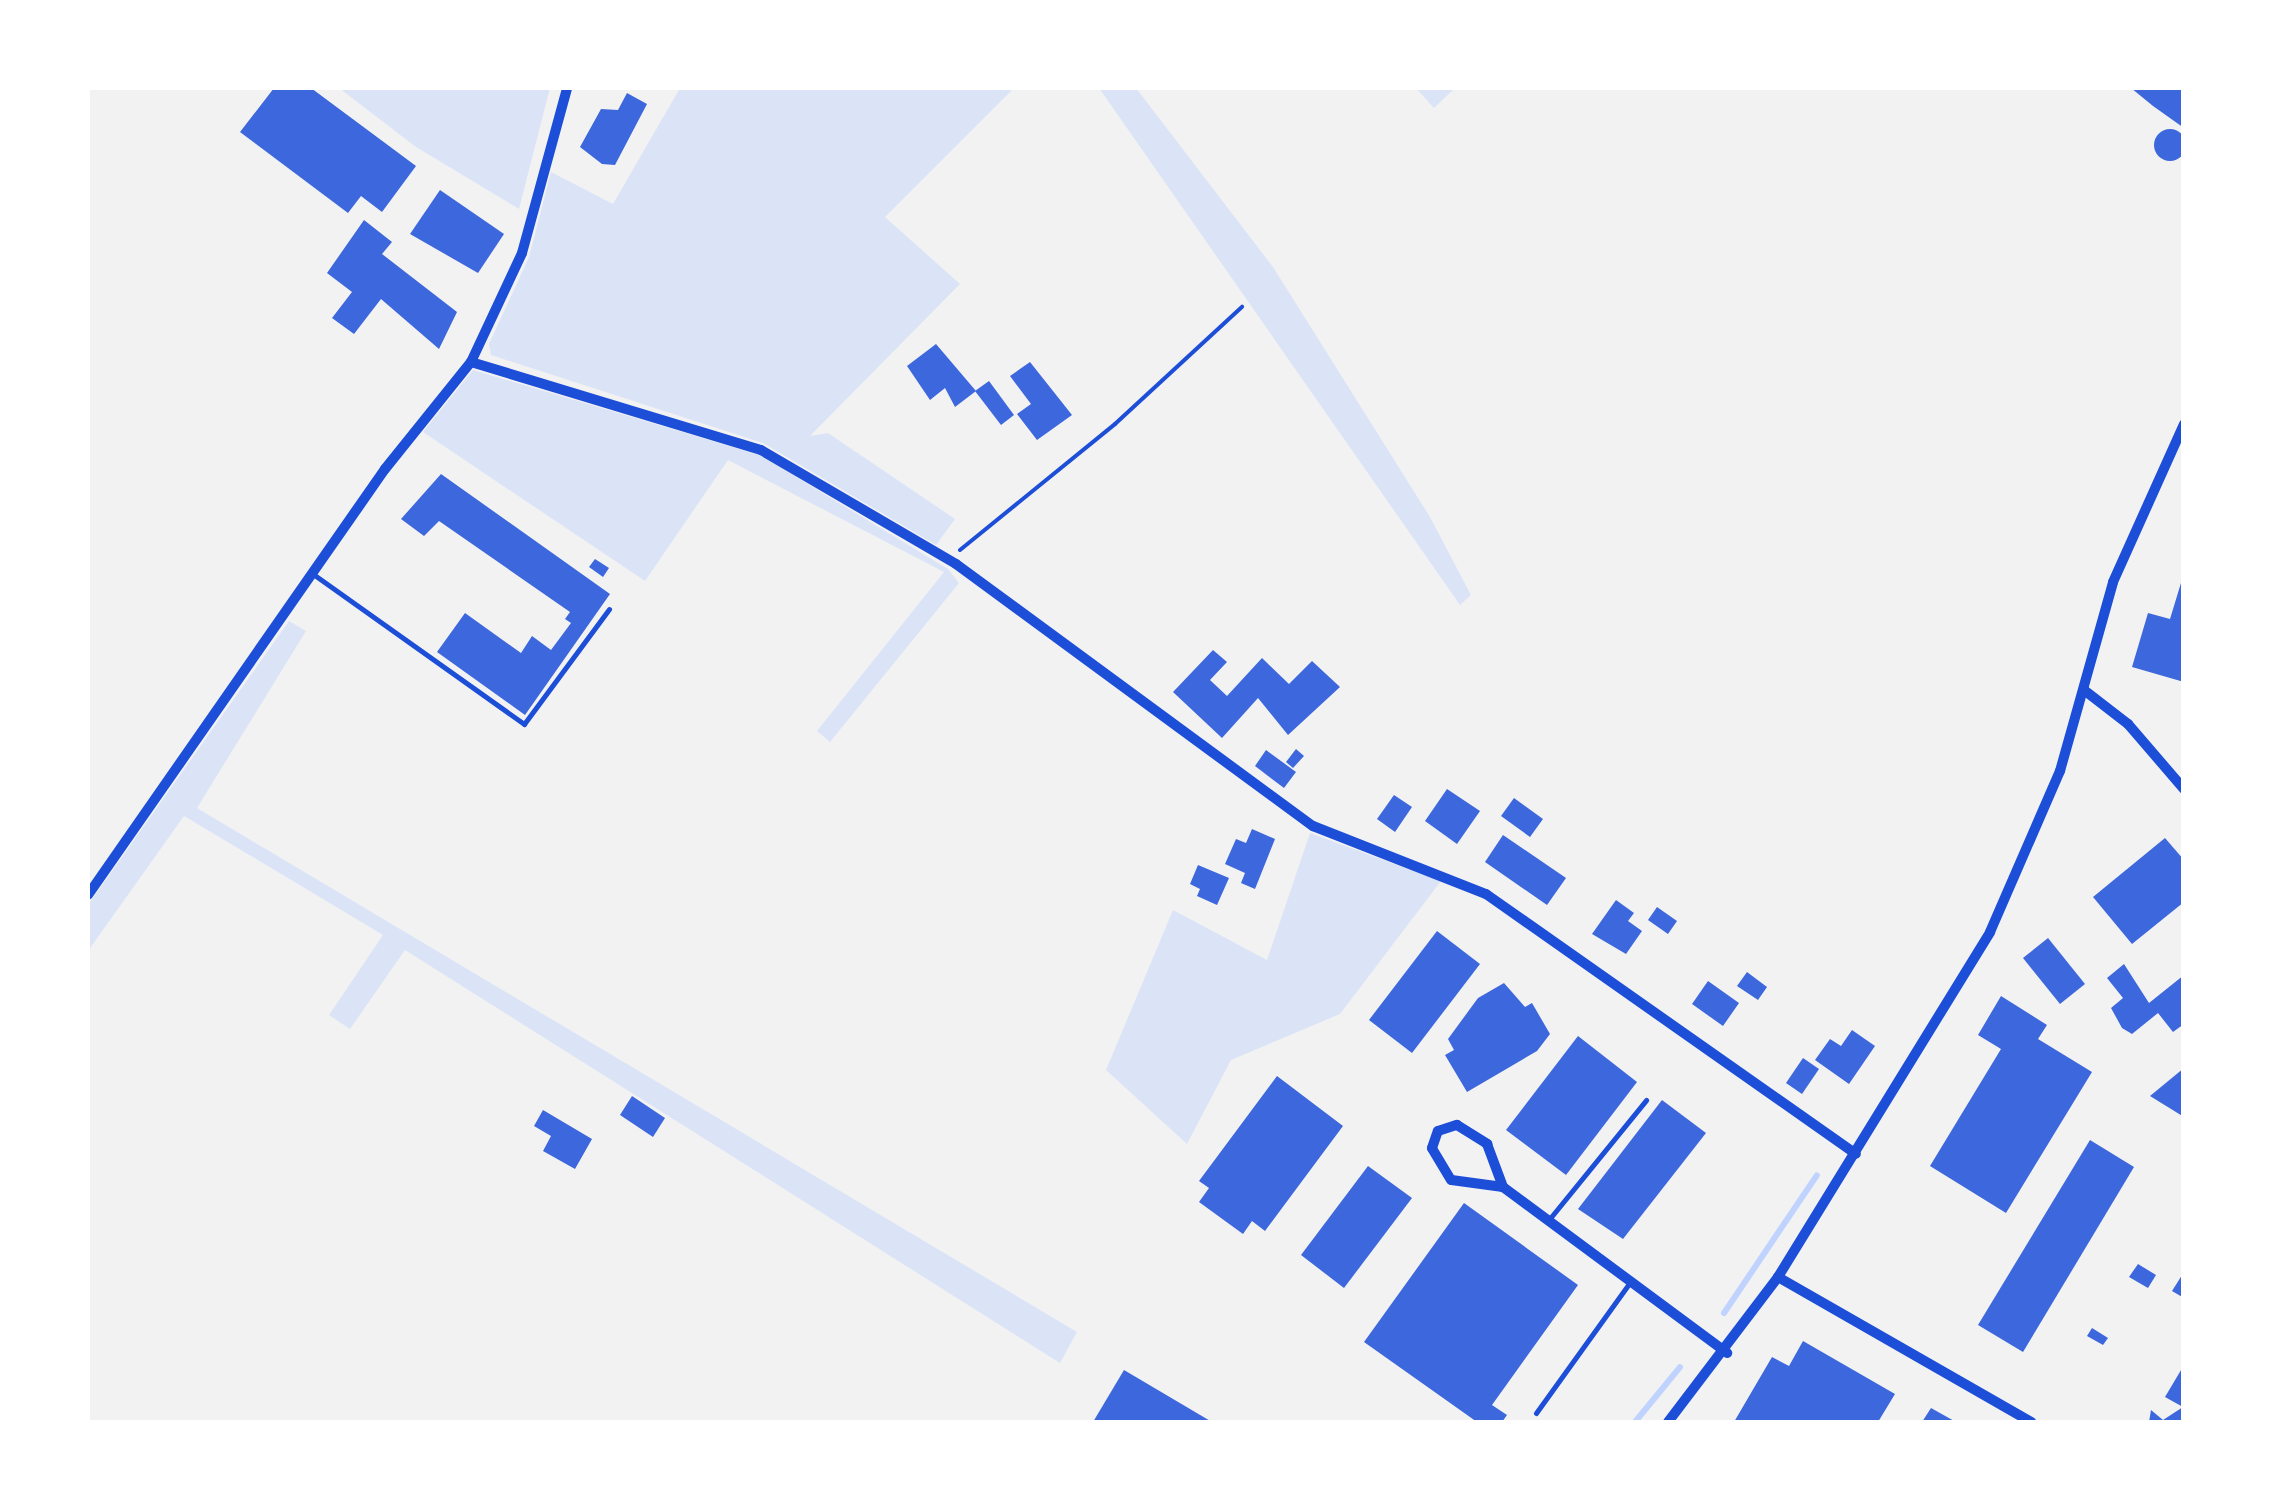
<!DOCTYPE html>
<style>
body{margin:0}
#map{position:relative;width:2271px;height:1510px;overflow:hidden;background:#f2f2f2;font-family:"Fira Sans",sans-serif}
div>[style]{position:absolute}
.green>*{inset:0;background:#dbe4f7}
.stream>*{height:6px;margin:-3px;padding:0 3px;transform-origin:3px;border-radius:3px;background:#bfd3fe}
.building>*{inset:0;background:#3d67dc}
.round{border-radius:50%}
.path>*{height:4px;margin:-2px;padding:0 2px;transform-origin:2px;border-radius:2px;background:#1d4ed8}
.service>*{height:5px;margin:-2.5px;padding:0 2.5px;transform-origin:2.5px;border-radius:2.5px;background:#1d4ed8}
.minor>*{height:10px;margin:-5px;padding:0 5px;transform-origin:5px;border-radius:5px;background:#1d4ed8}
span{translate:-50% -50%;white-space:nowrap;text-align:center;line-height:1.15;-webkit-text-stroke:10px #fff;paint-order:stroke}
.frame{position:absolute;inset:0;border:90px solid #fff;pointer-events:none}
</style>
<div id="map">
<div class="green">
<i style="clip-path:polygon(339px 88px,550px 88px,519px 209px,416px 147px)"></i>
<i style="clip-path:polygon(680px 88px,1014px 88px,885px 217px,960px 284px,810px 436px,828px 433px,955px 519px,936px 545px,763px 443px,491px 355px,489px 344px,529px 257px,551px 172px,613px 204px)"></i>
<i style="clip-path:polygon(1099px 88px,1136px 88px,1273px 267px,1430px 517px,1471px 595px,1460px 605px)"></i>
<i style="clip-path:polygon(1416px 88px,1455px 88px,1434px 108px)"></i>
<i style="clip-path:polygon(473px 370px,760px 455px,948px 569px,959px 583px,830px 742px,817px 731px,944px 572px,728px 460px,645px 581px,423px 432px)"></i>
<i style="clip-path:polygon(289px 621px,306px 631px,197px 808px,1077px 1332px,1060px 1363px,405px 950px,350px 1029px,329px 1015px,383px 935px,184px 816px,88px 951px,88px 905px)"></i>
<i style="clip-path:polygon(1310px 833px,1441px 881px,1340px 1014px,1231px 1060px,1187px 1144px,1106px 1070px,1173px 910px,1267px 960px)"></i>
</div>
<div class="stream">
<i style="left:1724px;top:1313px;width:166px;rotate:-56deg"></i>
<i style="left:1635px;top:1422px;width:71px;rotate:-50.7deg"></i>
</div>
<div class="building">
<i style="clip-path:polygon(274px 88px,311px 88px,416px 166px,382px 212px,361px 196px,348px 213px,240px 132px)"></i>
<i style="clip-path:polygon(2131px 88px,2184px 88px,2184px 128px,2153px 106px)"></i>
<i style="clip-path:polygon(627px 93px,647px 104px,615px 165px,602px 164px,580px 147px,601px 109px,618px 110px)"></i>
<i class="round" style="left:2154px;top:129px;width:32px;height:32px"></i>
<i style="clip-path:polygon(440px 190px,504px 234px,478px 273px,410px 234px)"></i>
<i style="clip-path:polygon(364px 220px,392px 242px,382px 254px,457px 312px,439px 349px,381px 299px,354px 334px,332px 318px,352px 292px,327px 273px)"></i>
<i style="clip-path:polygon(936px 344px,976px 391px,955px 407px,945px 388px,930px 400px,907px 366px)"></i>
<i style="clip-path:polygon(1030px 362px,1072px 415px,1037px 440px,1017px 414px,1031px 404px,1010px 376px)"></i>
<i style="clip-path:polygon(989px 381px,1014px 415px,1001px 425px,975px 391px)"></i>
<i style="clip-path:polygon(441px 474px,610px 594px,525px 715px,437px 652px,465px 613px,521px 653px,532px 636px,551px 650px,571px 623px,565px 619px,570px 612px,439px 521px,424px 536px,401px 519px)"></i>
<i style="clip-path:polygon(595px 559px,609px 568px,603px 577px,589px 567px)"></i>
<i style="clip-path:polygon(2184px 573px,2184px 682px,2132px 667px,2148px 613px,2170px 619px)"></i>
<i style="clip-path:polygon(1213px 650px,1227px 662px,1210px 680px,1227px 696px,1262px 658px,1289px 684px,1312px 661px,1340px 687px,1288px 735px,1258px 698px,1222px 738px,1173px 692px)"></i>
<i style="clip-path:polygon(1296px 749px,1304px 756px,1293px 768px,1286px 762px)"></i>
<i style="clip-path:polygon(1266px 750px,1296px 772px,1284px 788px,1255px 766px)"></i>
<i style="clip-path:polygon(1447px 789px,1480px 811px,1457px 844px,1425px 821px)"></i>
<i style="clip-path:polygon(1394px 795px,1412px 807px,1395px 832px,1377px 819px)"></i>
<i style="clip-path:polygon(1514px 798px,1543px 819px,1530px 837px,1501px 816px)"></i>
<i style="clip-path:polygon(1252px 829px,1275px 839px,1255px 889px,1241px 883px,1245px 873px,1225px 864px,1236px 839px,1246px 843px)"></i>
<i style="clip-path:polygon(1503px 835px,1566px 878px,1547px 905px,1485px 862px)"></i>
<i style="clip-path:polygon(2165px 838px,2184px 860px,2184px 902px,2132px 944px,2093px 897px)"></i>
<i style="clip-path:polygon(1198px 865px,1229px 878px,1217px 905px,1197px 896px,1200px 889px,1190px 884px)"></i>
<i style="clip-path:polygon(1616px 900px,1634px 913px,1628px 921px,1642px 931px,1626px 954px,1592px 934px)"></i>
<i style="clip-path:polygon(1657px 907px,1677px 921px,1668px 934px,1648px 920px)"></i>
<i style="clip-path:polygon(1437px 931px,1480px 964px,1412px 1053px,1369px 1020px)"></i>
<i style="clip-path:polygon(2048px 938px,2085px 984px,2060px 1004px,2023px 958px)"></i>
<i style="clip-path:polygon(2124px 964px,2149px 1003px,2184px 975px,2184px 1024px,2173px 1032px,2158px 1013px,2132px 1034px,2122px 1028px,2111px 1008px,2123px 998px,2107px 978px)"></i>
<i style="clip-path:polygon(1747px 972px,1767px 987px,1758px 1000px,1737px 986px)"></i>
<i style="clip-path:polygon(1708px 981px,1739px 1003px,1723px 1026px,1692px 1004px)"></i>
<i style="clip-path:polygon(1504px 983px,1525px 1007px,1532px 1003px,1550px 1034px,1537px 1051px,1467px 1092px,1445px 1055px,1454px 1050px,1448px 1039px,1478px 998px)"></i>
<i style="clip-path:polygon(2001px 996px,2047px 1025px,2038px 1039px,2092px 1072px,2006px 1213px,1930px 1166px,2001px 1049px,1978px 1035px)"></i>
<i style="clip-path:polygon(1852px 1030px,1875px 1046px,1849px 1084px,1815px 1060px,1830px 1039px,1841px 1046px)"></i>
<i style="clip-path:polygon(1578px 1036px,1637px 1082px,1566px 1175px,1506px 1130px)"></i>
<i style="clip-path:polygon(1803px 1058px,1819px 1069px,1802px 1094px,1786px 1083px)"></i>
<i style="clip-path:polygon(2184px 1068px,2184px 1117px,2150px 1096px)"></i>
<i style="clip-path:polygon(1277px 1076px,1343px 1126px,1265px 1231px,1252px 1221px,1243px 1234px,1199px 1202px,1209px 1188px,1199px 1181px)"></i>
<i style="clip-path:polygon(632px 1096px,665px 1118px,653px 1137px,620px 1115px)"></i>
<i style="clip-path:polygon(1662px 1100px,1706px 1133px,1623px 1239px,1578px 1209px)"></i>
<i style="clip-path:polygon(543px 1110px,592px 1139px,575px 1169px,543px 1151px,551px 1136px,534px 1126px)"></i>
<i style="clip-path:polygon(2090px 1140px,2134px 1167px,2023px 1352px,1978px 1325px)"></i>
<i style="clip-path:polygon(1368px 1166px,1412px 1198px,1344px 1288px,1301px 1255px)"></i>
<i style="clip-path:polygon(1464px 1203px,1578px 1285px,1492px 1405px,1507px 1415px,1502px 1422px,1477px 1422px,1364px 1342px)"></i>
<i style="clip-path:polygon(2138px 1264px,2156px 1275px,2148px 1288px,2129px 1277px)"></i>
<i style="clip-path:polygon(2184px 1272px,2184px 1298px,2172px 1291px)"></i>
<i style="clip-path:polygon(2092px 1328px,2108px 1338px,2103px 1345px,2087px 1336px)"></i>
<i style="clip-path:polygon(1803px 1341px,1895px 1394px,1878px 1422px,1734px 1422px,1772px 1357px,1789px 1366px)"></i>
<i style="clip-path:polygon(2184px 1365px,2184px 1422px,2149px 1422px,2151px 1410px,2163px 1420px,2183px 1407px,2165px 1397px)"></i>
<i style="clip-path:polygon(1124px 1370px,1212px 1422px,1093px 1422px)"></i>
<i style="clip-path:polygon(1931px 1408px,1956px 1422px,1922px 1422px)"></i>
</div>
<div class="path">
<i style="left:960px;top:550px;width:200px;rotate:-39.1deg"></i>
<i style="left:1115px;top:424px;width:173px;rotate:-42.7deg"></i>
</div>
<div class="service">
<i style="left:313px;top:574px;width:259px;rotate:35.4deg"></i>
<i style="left:524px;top:724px;width:143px;rotate:-53.5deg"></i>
<i style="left:1551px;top:1217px;width:151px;rotate:-50.9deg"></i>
<i style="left:1536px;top:1413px;width:161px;rotate:-54.3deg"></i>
</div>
<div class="minor">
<i style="left:471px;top:362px;width:303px;rotate:16.9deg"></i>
<i style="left:761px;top:450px;width:226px;rotate:30.3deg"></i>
<i style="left:956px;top:564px;width:443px;rotate:36.3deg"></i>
<i style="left:1313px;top:826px;width:186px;rotate:21.5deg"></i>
<i style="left:1486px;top:894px;width:452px;rotate:35.1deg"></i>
<i style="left:2084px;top:690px;width:56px;rotate:37.7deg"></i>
<i style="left:2128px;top:724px;width:86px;rotate:49.3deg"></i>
<i style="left:88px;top:895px;width:519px;rotate:-55.12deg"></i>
<i style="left:385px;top:469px;width:137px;rotate:-51.2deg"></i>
<i style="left:471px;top:362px;width:120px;rotate:-64.9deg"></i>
<i style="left:522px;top:253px;width:171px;rotate:-74.7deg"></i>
<i style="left:1503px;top:1187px;width:52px;rotate:-172.3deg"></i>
<i style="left:1451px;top:1180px;width:37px;rotate:-121deg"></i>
<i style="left:1432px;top:1148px;width:18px;rotate:-71deg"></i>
<i style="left:1438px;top:1131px;width:20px;rotate:-18deg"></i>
<i style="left:1457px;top:1125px;width:36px;rotate:32deg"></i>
<i style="left:1487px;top:1144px;width:46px;rotate:69.6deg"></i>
<i style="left:1503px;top:1187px;width:279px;rotate:36.5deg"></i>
<i style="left:1778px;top:1277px;width:292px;rotate:29.8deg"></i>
<i style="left:1668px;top:1422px;width:182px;rotate:-52.8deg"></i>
<i style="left:1778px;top:1277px;width:405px;rotate:-58.4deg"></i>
<i style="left:1990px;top:932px;width:176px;rotate:-66.5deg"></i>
<i style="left:2060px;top:771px;width:196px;rotate:-74.3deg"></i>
<i style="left:2113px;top:582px;width:173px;rotate:-65.8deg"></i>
</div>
<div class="frame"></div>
</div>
